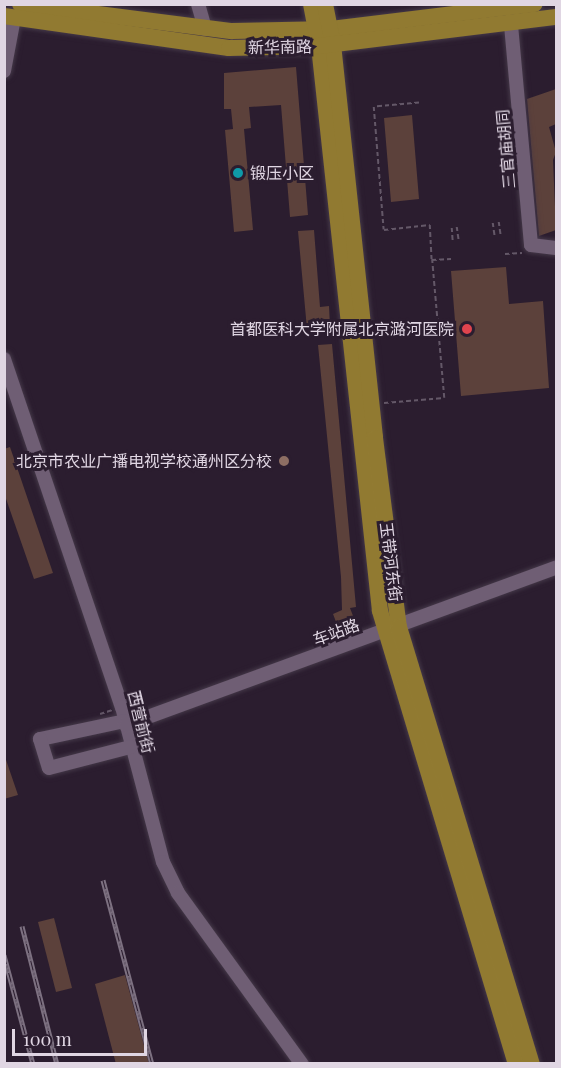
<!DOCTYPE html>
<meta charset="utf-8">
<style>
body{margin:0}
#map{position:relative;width:561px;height:1068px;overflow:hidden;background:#2b1d2f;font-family:"Playfair Display","Noto Sans SC",serif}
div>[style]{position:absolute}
.building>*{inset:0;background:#5c413b}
.path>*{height:1.5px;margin-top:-0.75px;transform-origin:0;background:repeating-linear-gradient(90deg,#645868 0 4.5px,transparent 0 7.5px)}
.roads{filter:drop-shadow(0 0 2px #443848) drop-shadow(0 0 2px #443848)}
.minor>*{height:14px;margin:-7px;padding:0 7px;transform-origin:7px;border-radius:7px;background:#6f5e74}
.major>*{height:16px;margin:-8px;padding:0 8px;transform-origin:8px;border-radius:8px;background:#917a31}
.rail>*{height:5px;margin-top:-2.5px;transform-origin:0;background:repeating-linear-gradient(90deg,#2b1d2f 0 9px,#7d7181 0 18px);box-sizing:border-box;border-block:2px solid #7d7181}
.dots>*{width:16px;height:16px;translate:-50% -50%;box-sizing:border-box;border:3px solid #2b1d2f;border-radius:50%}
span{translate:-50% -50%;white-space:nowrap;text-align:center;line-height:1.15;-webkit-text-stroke:6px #2b1d2f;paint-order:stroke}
.street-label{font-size:16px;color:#e0d6e3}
.poi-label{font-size:16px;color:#e0d6e3}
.left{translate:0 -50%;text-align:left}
.right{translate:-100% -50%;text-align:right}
.frame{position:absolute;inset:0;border:6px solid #e0d6e3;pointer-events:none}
.scale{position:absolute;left:12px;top:1029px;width:135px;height:27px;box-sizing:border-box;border:3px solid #e0d6e3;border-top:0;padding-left:8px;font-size:18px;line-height:21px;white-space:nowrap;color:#e0d6e3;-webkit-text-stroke:4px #2b1d2f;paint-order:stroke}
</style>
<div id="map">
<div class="building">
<i style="clip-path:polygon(296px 67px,308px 215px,290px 217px,281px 105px,249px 107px,251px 128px,244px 129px,253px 230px,234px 232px,225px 130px,233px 129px,231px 109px,224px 109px,224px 73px)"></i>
<i style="clip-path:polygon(556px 89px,556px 124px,549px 127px,556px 152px,553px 160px,556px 230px,539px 236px,527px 99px)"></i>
<i style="clip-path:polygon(412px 115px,419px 199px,391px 202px,384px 118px)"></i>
<i style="clip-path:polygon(314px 230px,320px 307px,329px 306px,330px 327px,307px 329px,298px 231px)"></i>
<i style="clip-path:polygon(506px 267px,509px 304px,543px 301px,549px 388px,461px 396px,451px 271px)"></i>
<i style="clip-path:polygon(332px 344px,356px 607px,350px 608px,355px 621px,338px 627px,333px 614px,342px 610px,341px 577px,318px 345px)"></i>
<i style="clip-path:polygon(10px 447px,53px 573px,34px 579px,4px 493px,4px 449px)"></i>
<i style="clip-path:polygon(4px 754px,18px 795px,4px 799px)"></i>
<i style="clip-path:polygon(54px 918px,72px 988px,56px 992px,38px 922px)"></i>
<i style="clip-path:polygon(125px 975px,149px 1064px,116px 1064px,95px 984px)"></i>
</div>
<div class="path">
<i style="left:419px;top:103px;width:45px;rotate:174.9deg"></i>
<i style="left:374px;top:107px;width:123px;rotate:85.4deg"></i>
<i style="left:384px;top:230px;width:46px;rotate:-6.2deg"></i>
<i style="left:430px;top:225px;width:35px;rotate:87deg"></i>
<i style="left:499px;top:222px;width:15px;rotate:82deg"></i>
<i style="left:493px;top:223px;width:15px;rotate:82deg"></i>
<i style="left:457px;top:227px;width:14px;rotate:82deg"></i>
<i style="left:452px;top:228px;width:13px;rotate:86deg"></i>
<i style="left:505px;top:254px;width:17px;rotate:-3deg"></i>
<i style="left:384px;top:403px;width:60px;rotate:-4.8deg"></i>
<i style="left:444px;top:398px;width:139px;rotate:-95deg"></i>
<i style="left:432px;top:260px;width:19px;rotate:-3deg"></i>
<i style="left:100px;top:714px;width:13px;rotate:-18deg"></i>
</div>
<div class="roads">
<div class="minor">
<i style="left:198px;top:4px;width:26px;rotate:74deg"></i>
<i style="left:511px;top:25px;width:221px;rotate:84.8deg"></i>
<i style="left:531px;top:245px;width:25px;rotate:7deg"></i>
<i style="left:4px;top:71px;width:54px;rotate:-79.3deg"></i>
<i style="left:4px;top:359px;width:367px;rotate:71.3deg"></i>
<i style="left:122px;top:707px;width:160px;rotate:75.2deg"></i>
<i style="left:163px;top:862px;width:34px;rotate:64deg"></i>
<i style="left:178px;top:893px;width:211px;rotate:54.1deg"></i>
<i style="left:125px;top:721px;width:87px;rotate:168deg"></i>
<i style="left:40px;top:739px;width:30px;rotate:73deg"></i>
<i style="left:49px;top:768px;width:84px;rotate:-14.5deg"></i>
<i style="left:126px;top:725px;width:458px;rotate:-20.1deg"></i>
</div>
<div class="major">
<i style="left:20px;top:4px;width:214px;rotate:7.3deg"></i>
<i style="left:232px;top:31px;width:99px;rotate:-1.2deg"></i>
<i style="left:331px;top:29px;width:205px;rotate:-7deg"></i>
<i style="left:311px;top:4px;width:43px;rotate:79.2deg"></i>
<i style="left:319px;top:46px;width:568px;rotate:83.84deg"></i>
<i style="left:380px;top:611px;width:473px;rotate:73.3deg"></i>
<i style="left:325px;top:4px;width:41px;rotate:78.7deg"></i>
<i style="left:333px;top:44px;width:396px;rotate:83.9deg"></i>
<i style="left:375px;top:438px;width:191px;rotate:82.8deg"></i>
<i style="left:399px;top:627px;width:457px;rotate:73.1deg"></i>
<i style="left:4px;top:16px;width:227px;rotate:8.1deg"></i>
<i style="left:229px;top:48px;width:90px;rotate:-1.3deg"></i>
<i style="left:319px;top:46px;width:239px;rotate:-7deg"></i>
</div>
</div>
<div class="rail">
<i style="left:103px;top:880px;width:190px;rotate:75.1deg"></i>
<i style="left:22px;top:926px;width:142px;rotate:75.8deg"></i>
<i style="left:4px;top:955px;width:113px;rotate:75.1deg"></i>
</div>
<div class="dots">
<i style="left:238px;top:173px;background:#0f9aa8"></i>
<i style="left:467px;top:329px;background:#e0444e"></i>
<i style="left:284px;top:461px;background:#8d6e63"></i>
</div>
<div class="street-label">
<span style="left:280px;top:47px;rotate:-1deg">新华南路</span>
<span style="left:506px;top:149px;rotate:-95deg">三官庙胡同</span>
<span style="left:391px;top:562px;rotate:83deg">玉带河东街</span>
<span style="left:336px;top:632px;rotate:-20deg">车站路</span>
<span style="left:141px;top:722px;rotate:76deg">西营前街</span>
</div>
<div class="poi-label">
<span class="left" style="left:250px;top:173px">锻压小区</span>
<span class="right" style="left:454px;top:329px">首都医科大学附属北京潞河医院</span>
<span class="right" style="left:272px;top:461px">北京市农业广播电视学校通州区分校</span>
</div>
<div class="frame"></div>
<div class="scale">100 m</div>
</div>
